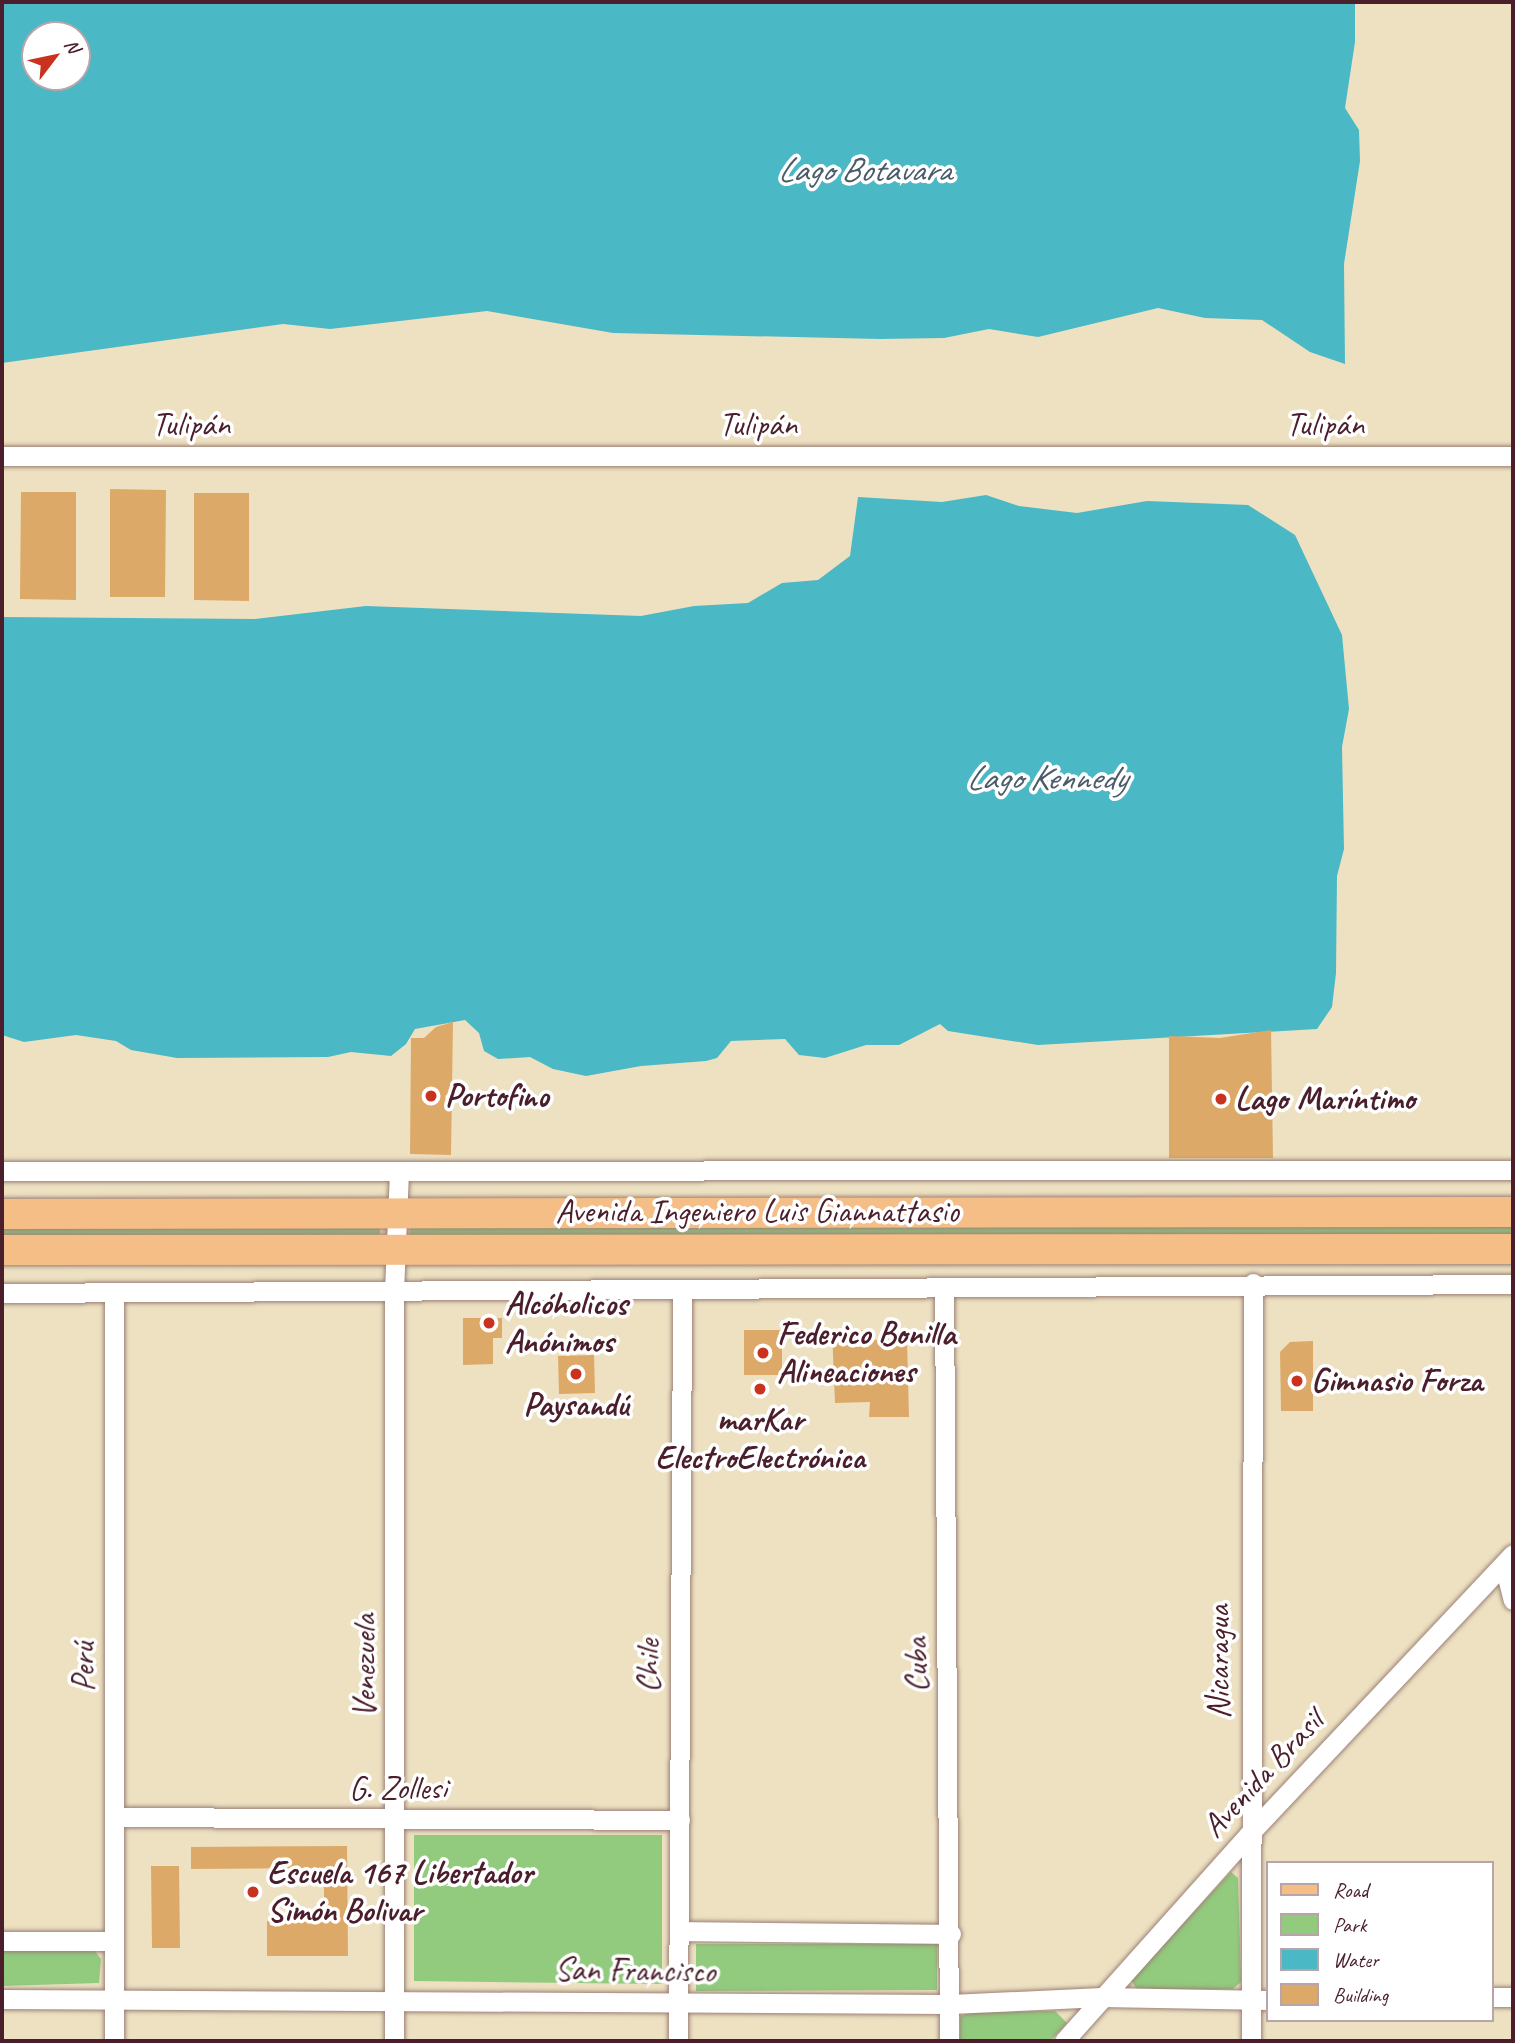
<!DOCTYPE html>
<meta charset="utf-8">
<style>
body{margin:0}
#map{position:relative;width:1515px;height:2043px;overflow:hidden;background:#ede1c2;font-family:Caveat,sans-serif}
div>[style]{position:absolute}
.green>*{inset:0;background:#92ca7e}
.water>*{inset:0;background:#4ab8c5}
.building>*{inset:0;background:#dda968}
.roads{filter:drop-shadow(0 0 2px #9c8076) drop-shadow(0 0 2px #9c8076)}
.street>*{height:19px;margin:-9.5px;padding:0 9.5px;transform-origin:9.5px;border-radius:9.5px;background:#fff}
.primary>*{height:30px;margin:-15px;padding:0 15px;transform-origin:15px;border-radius:15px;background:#f6be87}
.dots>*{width:19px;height:19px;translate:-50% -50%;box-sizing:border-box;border:4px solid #fff;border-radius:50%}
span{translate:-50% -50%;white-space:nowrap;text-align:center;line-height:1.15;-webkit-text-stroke:7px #fff;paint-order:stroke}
.street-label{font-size:33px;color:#4a1f2b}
.poi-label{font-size:33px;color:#4a1f2b;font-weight:700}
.left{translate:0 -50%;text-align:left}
.water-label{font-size:35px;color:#4a5c69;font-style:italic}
.frame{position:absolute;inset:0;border:4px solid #4a1f2b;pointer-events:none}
.legend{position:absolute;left:1266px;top:1861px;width:228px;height:161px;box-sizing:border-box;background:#fff;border:2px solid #b7a5aa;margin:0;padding:9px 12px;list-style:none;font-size:21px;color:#4a1f2b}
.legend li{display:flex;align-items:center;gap:14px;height:35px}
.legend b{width:35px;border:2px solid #b7a5aa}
.north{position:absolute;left:21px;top:21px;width:70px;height:70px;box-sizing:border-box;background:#fff;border:2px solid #b7a5aa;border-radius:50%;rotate:58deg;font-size:19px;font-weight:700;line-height:28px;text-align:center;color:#4a1f2b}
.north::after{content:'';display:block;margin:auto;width:24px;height:32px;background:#c8321e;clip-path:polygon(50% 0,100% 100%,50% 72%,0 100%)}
</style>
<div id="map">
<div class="green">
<i style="clip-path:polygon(1513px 1222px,1513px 1240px,414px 1240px,410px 1233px,411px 1227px)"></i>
<i style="clip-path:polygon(2px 1224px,380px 1228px,380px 1234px,376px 1239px,2px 1241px)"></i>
<i style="clip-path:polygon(414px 1835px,662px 1835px,662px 1984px,414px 1981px)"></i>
<i style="clip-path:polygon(1231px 1872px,1238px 1878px,1241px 1982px,1233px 1989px,1137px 1990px,1131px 1980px)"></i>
<i style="clip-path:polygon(696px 1944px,937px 1944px,937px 1990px,696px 1991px)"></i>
<i style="clip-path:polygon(2px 1950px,95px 1951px,101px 1959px,99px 1983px,2px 1986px)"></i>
<i style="clip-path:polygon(1055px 2011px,1067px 2023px,1050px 2041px,960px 2041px,960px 2017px,969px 2012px)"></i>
</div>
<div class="water">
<i style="clip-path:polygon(evenodd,2px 2px,1355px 2px,1355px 42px,1345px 108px,1359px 130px,1360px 161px,1344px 264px,1345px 364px,1310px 352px,1262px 320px,1205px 318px,1158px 308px,1038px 337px,989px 329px,944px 338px,880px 339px,613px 333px,487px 311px,330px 329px,283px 324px,2px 363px,2px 2px,35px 35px,77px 35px,77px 77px,35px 77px,35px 35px)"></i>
<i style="clip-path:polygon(986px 495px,1019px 506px,1077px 513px,1147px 501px,1248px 505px,1295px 535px,1342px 635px,1349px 709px,1342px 747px,1344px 849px,1337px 876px,1336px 973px,1332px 1007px,1317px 1029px,1038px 1045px,948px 1031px,940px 1024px,899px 1045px,866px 1045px,825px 1058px,799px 1055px,785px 1039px,731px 1041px,717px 1058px,706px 1061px,641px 1066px,586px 1076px,553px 1069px,530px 1057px,498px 1059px,484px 1051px,479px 1033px,465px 1020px,415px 1029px,406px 1044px,391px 1056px,351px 1052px,328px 1057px,177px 1058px,131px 1050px,116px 1041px,76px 1035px,24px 1042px,2px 1035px,2px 617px,255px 619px,366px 606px,641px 616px,694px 606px,748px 603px,782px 583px,818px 580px,850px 556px,858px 497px,942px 502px)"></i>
</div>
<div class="building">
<i style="clip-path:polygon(110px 489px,166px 490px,165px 597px,110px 597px)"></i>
<i style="clip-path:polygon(21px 492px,76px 492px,76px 600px,20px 599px)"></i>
<i style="clip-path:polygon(194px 493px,249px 493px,249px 601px,194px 600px)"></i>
<i style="clip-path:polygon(453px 1022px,451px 1155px,410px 1154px,411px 1038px,424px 1038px,436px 1027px)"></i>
<i style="clip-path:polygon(1271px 1030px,1273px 1158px,1169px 1158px,1169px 1036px,1220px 1038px)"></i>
<i style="clip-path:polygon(463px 1318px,502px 1318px,502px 1338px,493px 1338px,493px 1364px,463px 1365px)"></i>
<i style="clip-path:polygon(744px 1330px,782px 1330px,782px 1375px,744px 1375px)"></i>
<i style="clip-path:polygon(868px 1330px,868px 1340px,907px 1339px,909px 1417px,869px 1417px,870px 1402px,835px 1403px,832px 1331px)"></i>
<i style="clip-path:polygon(1313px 1341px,1313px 1411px,1281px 1411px,1280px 1352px,1290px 1342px)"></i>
<i style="clip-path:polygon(594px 1355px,595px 1393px,559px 1394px,558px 1356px)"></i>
<i style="clip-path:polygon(347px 1846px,348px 1956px,267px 1956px,267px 1921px,324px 1921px,324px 1868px,191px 1869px,191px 1847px)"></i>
<i style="clip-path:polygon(151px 1866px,179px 1866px,180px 1948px,152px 1948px)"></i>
</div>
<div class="roads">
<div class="street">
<i style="left:2px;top:456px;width:1511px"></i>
<i style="left:2px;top:1171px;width:1511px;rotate:-0.04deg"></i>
<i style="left:944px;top:1287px;width:754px;rotate:89.62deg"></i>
<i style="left:2px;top:1293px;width:1511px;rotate:-0.34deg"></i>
<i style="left:1504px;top:1565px;width:36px;rotate:76deg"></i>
<i style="left:116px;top:1817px;width:564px;rotate:0.3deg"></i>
<i style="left:680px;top:1931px;width:271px;rotate:0.6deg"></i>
<i style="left:2px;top:1941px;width:110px"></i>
<i style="left:1492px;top:1997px;width:21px"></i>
<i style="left:2px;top:1999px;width:948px;rotate:0.3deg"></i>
<i style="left:950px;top:2004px;width:152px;rotate:-2.6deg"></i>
<i style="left:1102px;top:1997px;width:166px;rotate:1deg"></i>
<i style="left:114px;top:2041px;width:748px;rotate:-90deg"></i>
<i style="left:394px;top:2041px;width:750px;rotate:-90deg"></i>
<i style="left:394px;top:1291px;width:120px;rotate:-87.6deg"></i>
<i style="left:678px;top:2041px;width:751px;rotate:-89.69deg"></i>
<i style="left:1064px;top:2041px;width:279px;rotate:-48.2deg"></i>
<i style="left:1250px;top:1833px;width:383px;rotate:-46.7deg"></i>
<i style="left:1251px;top:2041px;width:758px;rotate:-89.85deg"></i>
</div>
<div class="primary">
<i style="left:2px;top:1214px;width:1511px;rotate:-0.08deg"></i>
<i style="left:2px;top:1250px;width:1511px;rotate:-0.04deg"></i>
</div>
</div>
<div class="dots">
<i style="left:431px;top:1096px;background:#c8321e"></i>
<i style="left:1221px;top:1099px;background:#c8321e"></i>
<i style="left:489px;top:1323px;background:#c8321e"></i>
<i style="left:763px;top:1353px;background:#c8321e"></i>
<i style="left:576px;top:1374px;background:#c8321e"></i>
<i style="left:1297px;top:1381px;background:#c8321e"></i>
<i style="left:760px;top:1389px;background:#c8321e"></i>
<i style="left:253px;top:1892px;background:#c8321e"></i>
</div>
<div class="street-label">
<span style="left:191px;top:425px">Tulipán</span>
<span style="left:758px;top:425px">Tulipán</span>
<span style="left:1325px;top:425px">Tulipán</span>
<span style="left:757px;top:1212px">Avenida Ingeniero Luis Giannattasio</span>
<span style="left:1219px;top:1662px;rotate:-90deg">Nicaragua</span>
<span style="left:917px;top:1665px;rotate:-91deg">Cuba</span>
<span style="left:365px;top:1666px;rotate:-90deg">Venezuela</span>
<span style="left:649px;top:1666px;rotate:-90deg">Chile</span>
<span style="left:84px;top:1667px;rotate:-90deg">Perú</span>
<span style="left:1263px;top:1774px;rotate:-47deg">Avenida Brasil</span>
<span style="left:398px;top:1789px">G. Zollesi</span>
<span style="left:635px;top:1971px;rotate:1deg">San Francisco</span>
</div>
<div class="poi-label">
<span class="left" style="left:445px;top:1096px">Portofino</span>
<span class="left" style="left:1235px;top:1099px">Lago Maríntimo</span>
<span class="left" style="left:505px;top:1323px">Alcóholicos<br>Anónimos</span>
<span class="left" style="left:777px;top:1353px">Federico Bonilla<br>Alineaciones</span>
<span class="left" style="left:1311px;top:1381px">Gimnasio Forza</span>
<span style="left:576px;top:1405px">Paysandú</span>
<span style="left:760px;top:1439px">marKar<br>ElectroElectrónica</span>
<span class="left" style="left:267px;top:1892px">Escuela 167 Libertador<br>Simón Bolivar</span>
</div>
<div class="water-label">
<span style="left:864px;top:170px">Lago Botavara</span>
<span style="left:1046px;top:778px">Lago Kennedy</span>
</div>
<div class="frame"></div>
<ul class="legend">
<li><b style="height:9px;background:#f6be87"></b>Road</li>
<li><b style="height:19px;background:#92ca7e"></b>Park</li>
<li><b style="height:19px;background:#4ab8c5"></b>Water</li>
<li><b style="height:19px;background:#dda968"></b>Building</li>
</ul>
<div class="north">N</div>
</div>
